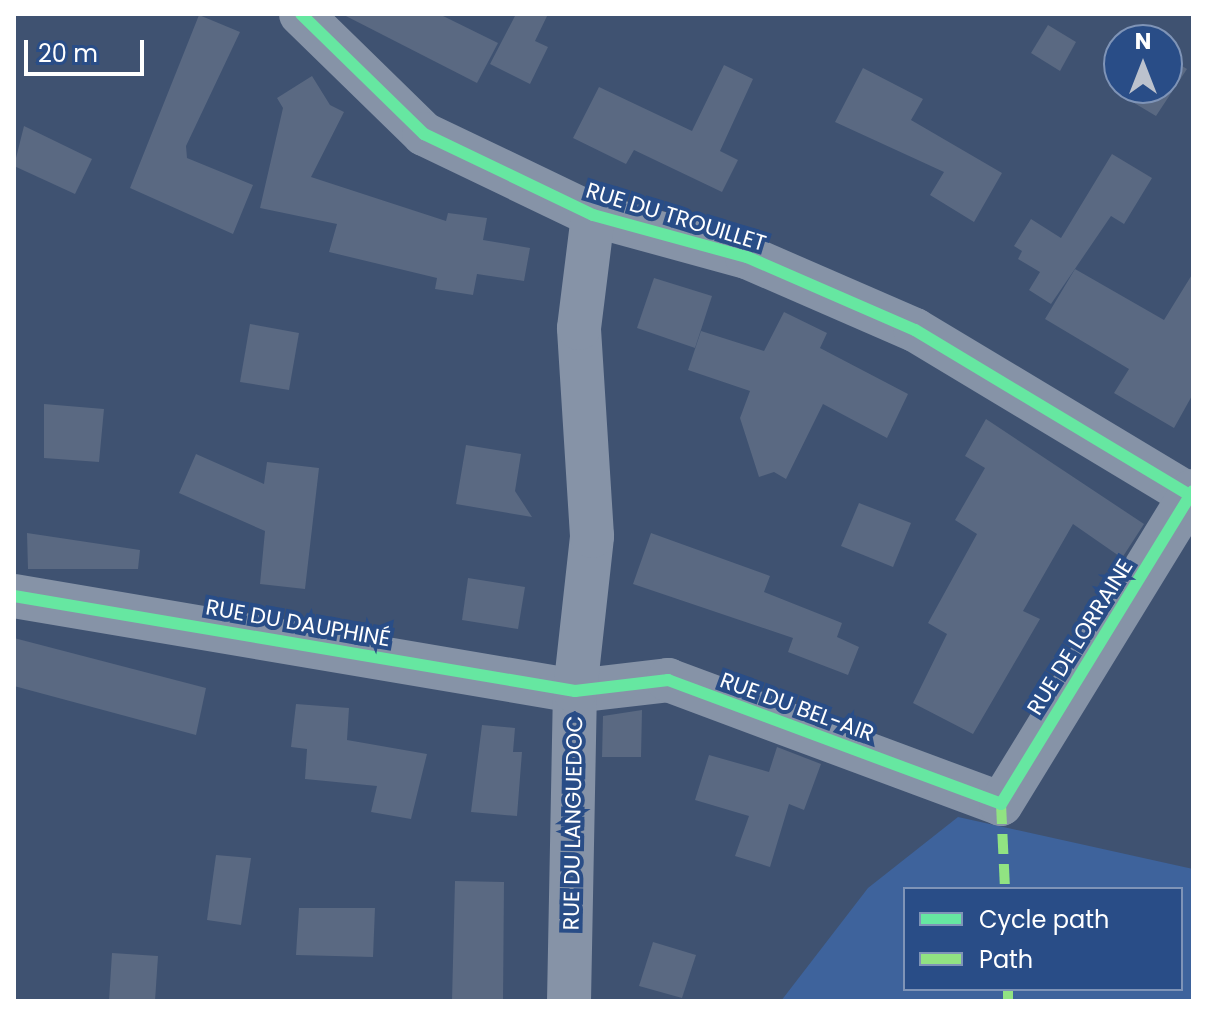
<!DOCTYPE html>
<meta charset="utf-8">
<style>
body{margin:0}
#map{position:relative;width:1207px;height:1015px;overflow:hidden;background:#3f5271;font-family:Poppins,sans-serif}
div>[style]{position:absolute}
.green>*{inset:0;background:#3e639c}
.building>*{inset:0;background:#5a6982}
.minor>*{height:44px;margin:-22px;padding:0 22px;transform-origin:22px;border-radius:22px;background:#8693a7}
.quiet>*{height:10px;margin-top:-5px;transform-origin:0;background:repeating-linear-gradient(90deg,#91e382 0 20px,transparent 0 30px)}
.cycleway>*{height:12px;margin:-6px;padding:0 6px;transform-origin:6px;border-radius:6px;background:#66e7a1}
span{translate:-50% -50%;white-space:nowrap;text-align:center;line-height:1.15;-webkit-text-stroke:8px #294d87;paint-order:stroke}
.street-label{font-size:22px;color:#fff}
.frame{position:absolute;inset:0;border:16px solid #fff;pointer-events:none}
.legend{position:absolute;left:903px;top:887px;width:280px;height:104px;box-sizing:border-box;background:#294d87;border:2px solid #7f94b7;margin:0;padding:10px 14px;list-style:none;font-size:24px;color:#fff}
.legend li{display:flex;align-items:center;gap:16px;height:40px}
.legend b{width:40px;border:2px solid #7f94b7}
.north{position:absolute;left:1103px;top:24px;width:80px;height:80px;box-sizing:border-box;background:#294d87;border:2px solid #7f94b7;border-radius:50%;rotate:0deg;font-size:22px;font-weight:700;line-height:32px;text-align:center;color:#fff}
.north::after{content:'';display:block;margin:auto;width:28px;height:36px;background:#bcc2cd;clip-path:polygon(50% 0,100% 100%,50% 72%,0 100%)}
.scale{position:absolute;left:24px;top:40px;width:120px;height:36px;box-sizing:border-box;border:4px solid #fff;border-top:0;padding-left:10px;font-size:24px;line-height:28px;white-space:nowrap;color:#fff;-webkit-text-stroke:6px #294d87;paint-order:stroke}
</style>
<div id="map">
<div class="green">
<i style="clip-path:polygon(evenodd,958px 817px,1193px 869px,1193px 1001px,781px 1001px,868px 888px,958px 817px,905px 889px,1181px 889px,1181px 989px,905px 989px,905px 889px)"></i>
</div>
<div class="building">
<i style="clip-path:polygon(342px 14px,439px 14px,498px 43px,477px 83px)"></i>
<i style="clip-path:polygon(516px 14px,548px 14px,535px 41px,548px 47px,530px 84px,490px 64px)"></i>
<i style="clip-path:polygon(199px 15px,240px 32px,186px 146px,187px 158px,253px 185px,233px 234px,130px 188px)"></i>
<i style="clip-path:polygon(1048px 25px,1076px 42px,1060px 71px,1031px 53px)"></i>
<i style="clip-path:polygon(1167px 57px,1187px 69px,1156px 116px,1114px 91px,1119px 83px,1167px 88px)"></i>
<i style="clip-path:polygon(724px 65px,753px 79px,720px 151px,738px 160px,722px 192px,634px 150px,626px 164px,573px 138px,599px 87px,692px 131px)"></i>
<i style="clip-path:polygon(863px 68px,923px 99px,911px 120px,1002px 173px,974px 222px,930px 195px,944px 172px,835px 122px)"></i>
<i style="clip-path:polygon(312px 76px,330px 105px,344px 112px,311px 177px,446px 221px,448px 213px,487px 218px,483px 240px,530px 248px,524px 281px,477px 274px,473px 295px,435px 289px,437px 278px,329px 252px,337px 224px,260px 208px,283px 108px,277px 98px)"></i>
<i style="clip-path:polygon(24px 126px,92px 159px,75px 194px,14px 166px)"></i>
<i style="clip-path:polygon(1112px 154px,1152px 178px,1124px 224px,1111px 216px,1051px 304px,1029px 290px,1040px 272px,1018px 259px,1022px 251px,1014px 246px,1031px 219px,1061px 238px)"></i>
<i style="clip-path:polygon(1075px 269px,1164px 320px,1193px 273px,1193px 394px,1174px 428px,1114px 393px,1129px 369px,1045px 319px)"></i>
<i style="clip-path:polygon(654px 278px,712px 296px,695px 348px,637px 328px)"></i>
<i style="clip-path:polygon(784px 312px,827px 333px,820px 348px,908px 394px,887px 438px,823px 404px,786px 479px,774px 472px,759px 477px,740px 418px,750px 391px,688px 370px,701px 331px,764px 351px)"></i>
<i style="clip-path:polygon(250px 324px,299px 333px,289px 390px,240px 382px)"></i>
<i style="clip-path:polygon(44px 404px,104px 409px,99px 462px,44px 458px)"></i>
<i style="clip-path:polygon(986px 419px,1144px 524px,1122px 558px,1073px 524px,1023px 611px,1040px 619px,973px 734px,913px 703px,947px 634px,928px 623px,977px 534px,955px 520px,985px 468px,965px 456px)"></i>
<i style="clip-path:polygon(466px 445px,521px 454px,515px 491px,532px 517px,456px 504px)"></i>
<i style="clip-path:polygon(196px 454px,264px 484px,267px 462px,319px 468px,305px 589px,260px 584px,265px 531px,179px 493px)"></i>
<i style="clip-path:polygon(859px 503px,911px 523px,893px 567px,841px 546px)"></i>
<i style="clip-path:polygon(27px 533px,140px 550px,138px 569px,28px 569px)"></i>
<i style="clip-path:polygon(651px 533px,770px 576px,764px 592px,842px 623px,837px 637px,859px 647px,848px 675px,788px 652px,793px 638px,633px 584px)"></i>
<i style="clip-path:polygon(468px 578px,525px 587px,518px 629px,462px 620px)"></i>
<i style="clip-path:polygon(14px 638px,206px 688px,196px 735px,14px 686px)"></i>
<i style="clip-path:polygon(296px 704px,349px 708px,347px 740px,427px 754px,411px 819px,371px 812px,377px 786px,305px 779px,307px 749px,291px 747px)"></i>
<i style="clip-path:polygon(642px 710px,641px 757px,602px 757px,603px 716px)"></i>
<i style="clip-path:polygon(482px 725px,515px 728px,513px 752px,522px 752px,517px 816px,471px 812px)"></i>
<i style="clip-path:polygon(777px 747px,821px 764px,804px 810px,789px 804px,770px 867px,735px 856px,749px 816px,695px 800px,709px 755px,769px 772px)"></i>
<i style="clip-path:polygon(216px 855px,251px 858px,241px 925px,207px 920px)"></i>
<i style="clip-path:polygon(455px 881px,504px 882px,503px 1001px,452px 1001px)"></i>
<i style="clip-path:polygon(299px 908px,375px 908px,373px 957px,296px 955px)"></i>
<i style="clip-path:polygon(653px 942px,696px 955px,682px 998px,639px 986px)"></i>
<i style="clip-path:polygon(112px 953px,158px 956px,155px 1001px,109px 1001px)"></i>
</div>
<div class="minor">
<i style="left:301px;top:14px;width:172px;rotate:44.3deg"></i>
<i style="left:424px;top:134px;width:187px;rotate:25.6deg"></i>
<i style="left:593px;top:215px;width:160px;rotate:15.3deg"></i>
<i style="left:747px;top:257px;width:183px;rotate:23.5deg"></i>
<i style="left:915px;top:330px;width:321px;rotate:31deg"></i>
<i style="left:14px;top:596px;width:569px;rotate:9.61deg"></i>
<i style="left:575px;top:691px;width:94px;rotate:-6.7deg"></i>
<i style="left:668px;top:680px;width:355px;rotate:20.4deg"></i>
<i style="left:1001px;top:804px;width:367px;rotate:-58.5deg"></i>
<i style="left:569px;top:1001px;width:310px;rotate:-88.9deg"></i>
<i style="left:575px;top:691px;width:156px;rotate:-83.7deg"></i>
<i style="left:592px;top:536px;width:208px;rotate:-93.6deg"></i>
<i style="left:579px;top:328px;width:114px;rotate:-82.9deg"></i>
</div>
<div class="quiet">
<i style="left:1001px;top:804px;width:85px;rotate:87.3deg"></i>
<i style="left:1008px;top:989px;width:12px;rotate:90deg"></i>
</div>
<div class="cycleway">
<i style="left:301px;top:14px;width:172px;rotate:44.3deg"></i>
<i style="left:424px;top:134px;width:187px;rotate:25.6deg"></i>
<i style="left:593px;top:215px;width:160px;rotate:15.3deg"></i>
<i style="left:747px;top:257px;width:183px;rotate:23.5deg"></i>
<i style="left:915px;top:330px;width:321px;rotate:31deg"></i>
<i style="left:14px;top:596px;width:569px;rotate:9.61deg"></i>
<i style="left:575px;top:691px;width:94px;rotate:-6.7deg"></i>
<i style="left:668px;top:680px;width:355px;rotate:20.4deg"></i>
<i style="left:1001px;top:804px;width:367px;rotate:-58.5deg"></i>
</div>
<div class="street-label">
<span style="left:676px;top:217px;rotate:17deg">RUE DU TROUILLET</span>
<span style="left:298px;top:623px;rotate:10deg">RUE DU DAUPHINÉ</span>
<span style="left:1080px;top:637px;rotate:-58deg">RUE DE LORRAINE</span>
<span style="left:797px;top:707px;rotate:20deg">RUE DU BEL-AIR</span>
<span style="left:573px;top:823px;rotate:-89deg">RUE DU LANGUEDOC</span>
</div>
<div class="frame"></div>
<ul class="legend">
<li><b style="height:10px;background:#66e7a1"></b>Cycle path</li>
<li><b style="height:10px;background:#91e382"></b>Path</li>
</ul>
<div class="north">N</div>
<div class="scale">20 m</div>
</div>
